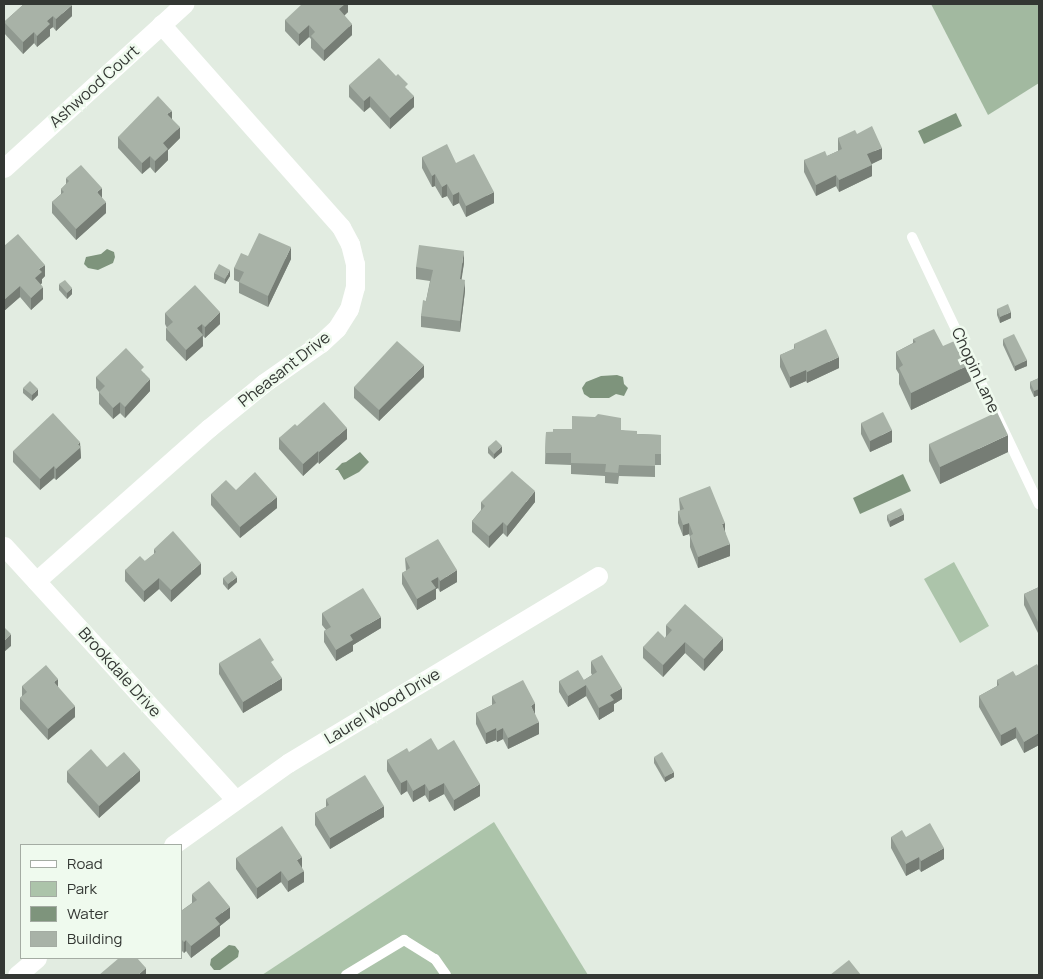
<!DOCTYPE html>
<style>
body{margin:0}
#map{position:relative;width:1043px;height:979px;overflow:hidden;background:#e2ece1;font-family:Manrope,sans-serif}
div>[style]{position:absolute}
.green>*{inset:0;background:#acc4aa}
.forest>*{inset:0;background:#a2b9a0}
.water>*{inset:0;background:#7e947c}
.lane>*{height:10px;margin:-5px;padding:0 5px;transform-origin:5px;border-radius:5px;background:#fff}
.street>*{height:19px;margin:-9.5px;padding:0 9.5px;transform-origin:9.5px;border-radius:9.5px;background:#fff}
.wall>*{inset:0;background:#909990}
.shaded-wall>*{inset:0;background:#767d75}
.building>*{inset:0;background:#a8b2a7}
span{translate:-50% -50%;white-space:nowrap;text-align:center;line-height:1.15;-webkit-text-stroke:5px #effaee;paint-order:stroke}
.street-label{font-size:16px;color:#333733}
.frame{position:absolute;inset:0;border:5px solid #333733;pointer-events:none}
.legend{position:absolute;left:20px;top:844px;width:162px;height:115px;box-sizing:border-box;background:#effaee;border:1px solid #a4aca3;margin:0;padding:6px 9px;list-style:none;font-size:15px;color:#333733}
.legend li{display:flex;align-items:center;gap:10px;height:25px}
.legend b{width:25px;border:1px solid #a4aca3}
</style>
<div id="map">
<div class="green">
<i style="clip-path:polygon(954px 562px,989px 626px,960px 643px,924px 579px)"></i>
<i style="clip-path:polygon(494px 822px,588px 975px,262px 975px)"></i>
</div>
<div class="forest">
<i style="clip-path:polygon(931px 4px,1039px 4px,1039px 83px,988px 115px)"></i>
</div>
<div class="water">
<i style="clip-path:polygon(956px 113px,962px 126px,924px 144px,918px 131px)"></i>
<i style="clip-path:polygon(107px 249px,114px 252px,115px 257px,113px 263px,98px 270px,88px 268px,84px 264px,86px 257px,101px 254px)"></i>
<i style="clip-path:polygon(617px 375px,623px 377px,624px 384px,628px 388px,624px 396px,616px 394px,609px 398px,590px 398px,584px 394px,582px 388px,586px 382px,601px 376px)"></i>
<i style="clip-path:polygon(360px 452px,369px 462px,359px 472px,344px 480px,338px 470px,335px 470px,342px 463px,346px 462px)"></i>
<i style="clip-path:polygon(903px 474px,911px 491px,860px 514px,853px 498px)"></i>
<i style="clip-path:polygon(229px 945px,235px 946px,239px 951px,238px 957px,220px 970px,214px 970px,210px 965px,211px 959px)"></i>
</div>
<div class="lane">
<i style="left:912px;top:237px;width:296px;rotate:64.6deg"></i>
<i style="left:346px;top:975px;width:68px;rotate:-31.1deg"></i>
<i style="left:404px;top:940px;width:36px;rotate:32deg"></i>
<i style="left:435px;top:959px;width:19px;rotate:55deg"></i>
</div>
<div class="street">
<i style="left:4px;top:168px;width:244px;rotate:-42.3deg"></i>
<i style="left:4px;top:546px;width:343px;rotate:47.6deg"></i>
<i style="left:36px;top:581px;width:231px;rotate:-41.5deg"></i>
<i style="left:209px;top:428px;width:71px;rotate:-39.3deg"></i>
<i style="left:264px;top:383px;width:70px;rotate:-35.1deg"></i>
<i style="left:321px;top:343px;width:22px;rotate:-43deg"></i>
<i style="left:337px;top:328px;width:22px;rotate:-58deg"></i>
<i style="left:349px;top:309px;width:23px;rotate:-75deg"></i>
<i style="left:355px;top:287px;width:23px;rotate:-90deg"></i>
<i style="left:355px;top:264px;width:21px;rotate:-104deg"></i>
<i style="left:350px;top:244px;width:19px;rotate:-118deg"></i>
<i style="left:341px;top:227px;width:271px;rotate:-131.6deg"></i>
<i style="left:173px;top:845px;width:141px;rotate:-35.5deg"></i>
<i style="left:288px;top:763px;width:362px;rotate:-31.1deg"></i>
<i style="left:17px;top:975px;width:26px;rotate:-40deg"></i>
</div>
<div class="wall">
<i style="clip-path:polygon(24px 4px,72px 16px,56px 31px,53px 27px,50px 29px,50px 36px,37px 47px,34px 43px,23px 54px,4px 33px,4px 22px)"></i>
<i style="clip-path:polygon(348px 4px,348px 12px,344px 15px,352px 35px,324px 61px,311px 48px,311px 39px,309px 37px,299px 46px,285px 31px,285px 20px)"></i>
<i style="clip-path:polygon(349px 85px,408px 90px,414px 107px,390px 129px,370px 107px,364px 112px,349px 97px)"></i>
<i style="clip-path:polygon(172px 119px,180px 138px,168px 150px,168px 160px,155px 173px,150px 167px,142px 174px,118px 148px,118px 137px)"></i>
<i style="clip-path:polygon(857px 134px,882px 159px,872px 164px,872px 176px,839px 192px,836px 186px,816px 196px,804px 172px,804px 160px,827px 156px,838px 151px,838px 138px)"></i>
<i style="clip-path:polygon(422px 157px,456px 163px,494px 203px,466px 217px,459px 203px,453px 206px,447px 196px,442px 198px,435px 186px,432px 187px,422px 168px)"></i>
<i style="clip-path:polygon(66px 178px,102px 198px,106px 213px,76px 240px,52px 213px,52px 202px,61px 194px,61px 189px,66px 184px)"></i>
<i style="clip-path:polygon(4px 246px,45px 276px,42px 279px,42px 283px,41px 284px,43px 299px,31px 310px,20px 297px,4px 311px)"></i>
<i style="clip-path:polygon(248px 256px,291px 259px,268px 307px,239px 293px,239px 282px,234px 280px,234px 268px)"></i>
<i style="clip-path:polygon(464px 263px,461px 279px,465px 291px,460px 332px,421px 327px,421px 316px,426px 301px,430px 281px,416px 279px,416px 267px)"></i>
<i style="clip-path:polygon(214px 273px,230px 276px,225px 284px,214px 279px)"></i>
<i style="clip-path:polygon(59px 284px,72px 294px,67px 299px,59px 290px)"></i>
<i style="clip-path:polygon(997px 309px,1011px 318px,1000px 323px,997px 315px)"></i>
<i style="clip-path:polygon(165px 313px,220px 324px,205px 338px,203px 336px,203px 346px,186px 361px,166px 340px,166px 328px,167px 328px,165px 324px)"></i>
<i style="clip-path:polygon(913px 339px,943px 346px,971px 381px,911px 410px,899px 384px,899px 374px,896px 369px,896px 352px,913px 343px)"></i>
<i style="clip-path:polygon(1003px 339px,1027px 366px,1015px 371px,1003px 345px)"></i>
<i style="clip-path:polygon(794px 344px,839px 368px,807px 383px,806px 381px,790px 388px,780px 367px,780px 355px,794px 349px)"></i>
<i style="clip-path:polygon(144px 373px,150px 391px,125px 418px,120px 413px,113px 419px,99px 404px,99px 392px,96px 388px,96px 377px)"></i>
<i style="clip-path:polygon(424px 377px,379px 421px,354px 398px,354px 387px)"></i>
<i style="clip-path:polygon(1039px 378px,1039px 395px,1034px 397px,1030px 388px,1030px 382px)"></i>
<i style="clip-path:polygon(23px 388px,38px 395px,32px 401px,23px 393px)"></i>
<i style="clip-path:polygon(861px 423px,892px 442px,870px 452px,861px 434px)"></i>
<i style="clip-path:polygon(297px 426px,347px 439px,319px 464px,318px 462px,303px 476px,279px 449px,279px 438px)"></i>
<i style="clip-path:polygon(621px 430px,637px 434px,661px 435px,661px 465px,655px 465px,655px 477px,619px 476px,618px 484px,605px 483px,605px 476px,571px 474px,571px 465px,545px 464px,546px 432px)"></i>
<i style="clip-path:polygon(929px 444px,1008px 452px,940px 484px,929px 461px)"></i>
<i style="clip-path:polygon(80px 446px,81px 458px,56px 480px,54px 478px,40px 490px,13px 462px,13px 451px)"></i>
<i style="clip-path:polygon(488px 447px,502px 452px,494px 459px,488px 453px)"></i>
<i style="clip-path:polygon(236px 490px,277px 508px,240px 538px,211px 505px,211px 494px)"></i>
<i style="clip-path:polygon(679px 498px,725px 531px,730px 556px,698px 568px,690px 547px,690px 537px,689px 534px,683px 536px,678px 523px,678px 511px,680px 511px)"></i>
<i style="clip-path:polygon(481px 502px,535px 502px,507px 537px,503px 533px,489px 548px,472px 532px,472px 521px,481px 510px)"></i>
<i style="clip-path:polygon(887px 515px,904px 520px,890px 527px,887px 520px)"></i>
<i style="clip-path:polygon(154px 549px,201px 574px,171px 602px,159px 589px,144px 602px,125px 581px,125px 570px,145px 561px,154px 554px)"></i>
<i style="clip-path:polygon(405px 558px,457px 582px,440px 592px,438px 588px,436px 589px,436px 599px,417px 610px,402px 584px,402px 573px,406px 571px)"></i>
<i style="clip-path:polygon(223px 578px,237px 582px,228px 590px,223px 584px)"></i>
<i style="clip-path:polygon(1039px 587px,1039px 635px,1024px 605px,1024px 594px)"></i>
<i style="clip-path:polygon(322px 613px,381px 628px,353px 645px,353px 651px,336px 661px,324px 642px,324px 631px,326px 630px,322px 625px)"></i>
<i style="clip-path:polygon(666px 625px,723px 650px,704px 671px,685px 653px,663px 677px,643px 658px,643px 647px,665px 638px,666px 636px)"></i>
<i style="clip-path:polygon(591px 661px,622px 699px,614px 704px,614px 711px,599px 720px,586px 696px,568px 707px,559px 692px,559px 681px,584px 680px,592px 675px,591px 673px)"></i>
<i style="clip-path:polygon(219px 663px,282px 690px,243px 713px,219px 674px)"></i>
<i style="clip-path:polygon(1039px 668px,1039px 745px,1024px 753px,1016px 738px,1001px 746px,979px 707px,979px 696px,997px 686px,997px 680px,1016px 676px)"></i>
<i style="clip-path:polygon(22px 686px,58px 687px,75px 717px,48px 740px,20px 709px,20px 698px,22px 696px)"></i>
<i style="clip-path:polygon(492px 696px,535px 714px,539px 734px,508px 749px,503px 739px,497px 742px,496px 740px,486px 744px,476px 724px,476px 713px,492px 705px)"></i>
<i style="clip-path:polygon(438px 750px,480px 796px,454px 811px,444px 794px,429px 802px,425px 795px,413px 802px,407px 791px,401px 795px,387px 771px,387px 760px,409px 752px)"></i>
<i style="clip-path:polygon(654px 757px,674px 777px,665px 782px,654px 763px)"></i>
<i style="clip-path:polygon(107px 767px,140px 781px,99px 818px,67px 782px,67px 771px)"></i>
<i style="clip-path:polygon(326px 799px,384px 817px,330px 849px,315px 825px,315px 813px,326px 807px)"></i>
<i style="clip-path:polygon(891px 837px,906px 837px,944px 859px,921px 872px,919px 869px,906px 876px,891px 848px)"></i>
<i style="clip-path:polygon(236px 858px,302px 868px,304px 882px,288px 892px,281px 882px,257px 899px,236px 869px)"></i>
<i style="clip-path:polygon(192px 894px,230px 918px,220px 926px,220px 936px,191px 958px,186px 951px,184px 953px,181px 950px,181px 911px,192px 903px)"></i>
</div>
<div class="shaded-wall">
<i style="clip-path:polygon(345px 4px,348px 4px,348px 12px,339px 21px,339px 9px)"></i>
<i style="clip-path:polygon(72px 5px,72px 16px,56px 31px,56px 19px)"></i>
<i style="clip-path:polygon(53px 16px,53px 27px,50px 29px,50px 36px,37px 47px,37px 36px,47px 21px)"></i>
<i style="clip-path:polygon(352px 24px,352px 35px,324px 61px,324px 50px)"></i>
<i style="clip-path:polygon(309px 25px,309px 37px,299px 46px,299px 34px)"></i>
<i style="clip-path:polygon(34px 32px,34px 43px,23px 54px,23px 42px)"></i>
<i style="clip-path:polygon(370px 96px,370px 107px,364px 112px,364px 101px)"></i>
<i style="clip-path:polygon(414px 96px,414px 107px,390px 129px,390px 118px)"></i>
<i style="clip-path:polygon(172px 111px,172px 122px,167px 114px)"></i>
<i style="clip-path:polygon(180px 127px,180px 138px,168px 150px,168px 160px,155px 173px,155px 161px,163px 143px)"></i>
<i style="clip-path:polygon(882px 148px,882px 159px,867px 166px,867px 154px)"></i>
<i style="clip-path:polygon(150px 156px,150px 167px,142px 174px,142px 163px)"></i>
<i style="clip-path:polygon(872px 165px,872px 176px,839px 192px,839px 180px)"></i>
<i style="clip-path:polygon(435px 174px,435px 186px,432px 187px,432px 176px)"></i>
<i style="clip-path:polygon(836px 175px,836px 186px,816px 196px,816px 185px)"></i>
<i style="clip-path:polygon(447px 184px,447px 196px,442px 198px,442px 187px)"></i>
<i style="clip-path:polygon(102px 188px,102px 200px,97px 192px)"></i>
<i style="clip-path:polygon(459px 192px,459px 203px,453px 206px,453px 195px)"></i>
<i style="clip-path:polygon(494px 192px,494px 203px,466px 217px,466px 206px)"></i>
<i style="clip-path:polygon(106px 202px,106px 213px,76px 240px,76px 229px)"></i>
<i style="clip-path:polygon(291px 247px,291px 259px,268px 307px,268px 296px)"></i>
<i style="clip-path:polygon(464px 251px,464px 263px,460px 290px,460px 279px)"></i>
<i style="clip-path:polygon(45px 265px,45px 276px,42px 279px,42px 283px,35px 289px,35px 278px,39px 269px)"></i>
<i style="clip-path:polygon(230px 270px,230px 276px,225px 284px,225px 279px)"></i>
<i style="clip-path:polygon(465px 280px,465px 291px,460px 332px,460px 321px)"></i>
<i style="clip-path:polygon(20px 286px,20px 297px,4px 311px,4px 300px)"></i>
<i style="clip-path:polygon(43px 287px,43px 299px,31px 310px,31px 298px)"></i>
<i style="clip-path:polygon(72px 288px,72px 294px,67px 299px,67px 293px)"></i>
<i style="clip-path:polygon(220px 312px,220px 324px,205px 338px,205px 327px)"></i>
<i style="clip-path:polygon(1011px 312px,1011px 318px,1000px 323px,1000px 317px)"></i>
<i style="clip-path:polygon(202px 324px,203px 346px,186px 361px,186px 350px,197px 328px)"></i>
<i style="clip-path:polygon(839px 357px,839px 368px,807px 383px,807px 372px)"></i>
<i style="clip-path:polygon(1027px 360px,1027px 366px,1015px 371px,1015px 366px)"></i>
<i style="clip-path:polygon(971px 364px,971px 381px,911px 410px,911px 393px)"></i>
<i style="clip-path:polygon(424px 365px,424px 377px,379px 421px,379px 410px)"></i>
<i style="clip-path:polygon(806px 370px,806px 381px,790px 388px,790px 377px)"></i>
<i style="clip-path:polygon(150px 379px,150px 391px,125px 418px,125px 407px)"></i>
<i style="clip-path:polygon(38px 389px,38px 395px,32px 401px,32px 395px)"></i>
<i style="clip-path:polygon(1039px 389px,1039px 395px,1034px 397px,1034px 391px)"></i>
<i style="clip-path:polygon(120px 402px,120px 413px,113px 419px,113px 408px)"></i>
<i style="clip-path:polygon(347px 428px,347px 439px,319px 464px,319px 452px)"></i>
<i style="clip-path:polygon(892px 430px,892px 442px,870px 452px,870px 441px)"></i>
<i style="clip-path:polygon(1008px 435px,1008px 452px,940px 484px,940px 467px)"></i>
<i style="clip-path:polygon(80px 442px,81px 458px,56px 480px,56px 469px)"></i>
<i style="clip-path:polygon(502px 446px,502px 452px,494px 459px,494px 454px)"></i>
<i style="clip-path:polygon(318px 451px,318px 462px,303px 476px,303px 464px)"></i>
<i style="clip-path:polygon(54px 466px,54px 478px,40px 490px,40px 479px)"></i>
<i style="clip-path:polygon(535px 491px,535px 502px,507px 537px,507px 526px)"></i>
<i style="clip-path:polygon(277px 497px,277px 508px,240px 538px,240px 527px)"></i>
<i style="clip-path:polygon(904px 514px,904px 520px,890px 527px,890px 521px)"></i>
<i style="clip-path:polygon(503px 522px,503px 533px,489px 548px,489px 536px)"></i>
<i style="clip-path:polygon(689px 523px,689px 534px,683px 536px,683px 525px)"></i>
<i style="clip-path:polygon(725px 523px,725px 534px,722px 524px)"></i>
<i style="clip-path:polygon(730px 544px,730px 556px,698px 568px,698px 557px)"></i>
<i style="clip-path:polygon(201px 563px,201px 574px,171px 602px,171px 590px)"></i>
<i style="clip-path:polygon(457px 570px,457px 582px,440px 592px,440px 581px)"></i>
<i style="clip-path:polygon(237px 577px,237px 582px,228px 590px,228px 584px)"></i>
<i style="clip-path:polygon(438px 577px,438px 588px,436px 589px,436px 599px,417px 610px,417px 599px,431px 581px)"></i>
<i style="clip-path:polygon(159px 578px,159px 589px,144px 602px,144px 591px)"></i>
<i style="clip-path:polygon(381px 617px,381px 628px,353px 645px,353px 651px,336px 661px,336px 650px,350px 635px)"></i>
<i style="clip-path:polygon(11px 634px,11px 646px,4px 652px,4px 641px)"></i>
<i style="clip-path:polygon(723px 638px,723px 650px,704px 671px,704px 659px)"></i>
<i style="clip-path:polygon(685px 642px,685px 653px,663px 677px,663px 665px)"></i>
<i style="clip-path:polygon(282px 678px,282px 690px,243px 713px,243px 702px)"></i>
<i style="clip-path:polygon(58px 679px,58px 690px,54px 682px)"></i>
<i style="clip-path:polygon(586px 685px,586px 696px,568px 707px,568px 696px)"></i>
<i style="clip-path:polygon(622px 688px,622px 699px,614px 704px,614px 711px,599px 720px,599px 708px,610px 695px)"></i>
<i style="clip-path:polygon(535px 703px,535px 715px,531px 706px)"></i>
<i style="clip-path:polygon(75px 706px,75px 717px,48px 740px,48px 729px)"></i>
<i style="clip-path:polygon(539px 722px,539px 734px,508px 749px,508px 738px)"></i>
<i style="clip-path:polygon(1016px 727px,1016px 738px,1001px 746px,1001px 735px)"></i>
<i style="clip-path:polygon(496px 728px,496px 740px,486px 744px,486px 733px)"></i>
<i style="clip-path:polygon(503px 728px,503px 739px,497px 742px,497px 731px)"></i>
<i style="clip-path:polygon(1039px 733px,1039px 745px,1024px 753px,1024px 742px)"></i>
<i style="clip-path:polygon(140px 770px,140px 781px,99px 818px,99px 806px)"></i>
<i style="clip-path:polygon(674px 772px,674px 777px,665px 782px,665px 777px)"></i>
<i style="clip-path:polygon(407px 780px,407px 791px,401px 795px,401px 783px)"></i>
<i style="clip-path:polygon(444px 783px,444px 794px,429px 802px,429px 791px)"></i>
<i style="clip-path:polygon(425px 784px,425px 795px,413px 802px,413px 791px)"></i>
<i style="clip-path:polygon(480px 784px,480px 796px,454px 811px,454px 800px)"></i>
<i style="clip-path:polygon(384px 806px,384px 817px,330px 849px,330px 838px)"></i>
<i style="clip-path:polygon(944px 848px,944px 859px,921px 872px,921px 861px)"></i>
<i style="clip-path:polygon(302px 857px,302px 868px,297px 872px,297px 860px)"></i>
<i style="clip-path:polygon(919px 857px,919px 869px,906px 876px,906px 864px)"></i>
<i style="clip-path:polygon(281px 871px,281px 882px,257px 899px,257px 888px)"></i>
<i style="clip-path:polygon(304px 871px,304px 882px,288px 892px,288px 881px)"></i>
<i style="clip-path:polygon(230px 907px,230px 918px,220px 926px,220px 936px,191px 958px,191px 946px,215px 918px)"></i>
<i style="clip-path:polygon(186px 940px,186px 951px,184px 953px,184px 942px)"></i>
<i style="clip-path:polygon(146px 968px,146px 975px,138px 975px)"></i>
</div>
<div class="building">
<i style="clip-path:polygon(24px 4px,71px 4px,72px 5px,56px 19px,53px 16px,47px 21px,50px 24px,37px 36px,34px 32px,23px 42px,4px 22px)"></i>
<i style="clip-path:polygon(302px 4px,345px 4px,339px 9px,352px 24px,324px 50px,311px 36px,315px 32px,309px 25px,299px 34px,285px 20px)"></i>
<i style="clip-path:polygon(379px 58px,396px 76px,398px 74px,408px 84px,405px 87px,414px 96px,390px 118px,370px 96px,364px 101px,349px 85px)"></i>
<i style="clip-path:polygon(158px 96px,172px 111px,167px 114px,180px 127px,163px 143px,168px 149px,155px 161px,150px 156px,142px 163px,118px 137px)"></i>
<i style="clip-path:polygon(872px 126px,882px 148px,867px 154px,872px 165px,839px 180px,836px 175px,816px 185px,804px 160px,825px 151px,827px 156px,842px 149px,838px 138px,855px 130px,857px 134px)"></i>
<i style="clip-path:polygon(447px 144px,456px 163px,474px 154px,494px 192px,466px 206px,459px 192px,453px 195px,447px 184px,442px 187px,435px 174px,432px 176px,422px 157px)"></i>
<i style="clip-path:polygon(81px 165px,102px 188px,97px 192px,106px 202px,76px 229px,52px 202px,64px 192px,61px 189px,69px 181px,66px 178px)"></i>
<i style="clip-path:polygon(259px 233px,291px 247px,268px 296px,239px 282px,244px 272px,234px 268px,241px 253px,248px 256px)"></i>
<i style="clip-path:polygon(18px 234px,45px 265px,39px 269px,42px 272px,35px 278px,43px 287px,31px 298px,20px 286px,4px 300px,4px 255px,5px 255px,4px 254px,4px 246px)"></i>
<i style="clip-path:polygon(419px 245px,464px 251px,460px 279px,465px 280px,460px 321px,421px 316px,423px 300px,426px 301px,433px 270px,416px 267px)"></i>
<i style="clip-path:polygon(219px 264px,230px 270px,225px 279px,214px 273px)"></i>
<i style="clip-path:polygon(65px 280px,72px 288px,67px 293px,59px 284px)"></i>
<i style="clip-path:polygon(195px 285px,220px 312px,205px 327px,202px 324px,197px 328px,203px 335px,186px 350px,166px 328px,173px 322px,165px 313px)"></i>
<i style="clip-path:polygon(1008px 304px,1011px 312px,1000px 317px,997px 309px)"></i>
<i style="clip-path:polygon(826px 329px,839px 357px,807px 372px,806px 370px,790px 377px,780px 355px,795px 348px,794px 344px)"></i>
<i style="clip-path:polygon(934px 329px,943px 346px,959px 339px,971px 364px,911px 393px,899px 368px,903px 365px,896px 352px,916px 342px,913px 339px)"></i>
<i style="clip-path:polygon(1014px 334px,1027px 360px,1015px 366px,1003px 339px)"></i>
<i style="clip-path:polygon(397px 341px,424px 365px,379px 410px,354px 387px)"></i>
<i style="clip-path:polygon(126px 348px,144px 367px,141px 370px,150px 379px,125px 407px,120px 402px,113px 408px,99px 392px,105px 386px,96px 377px)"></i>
<i style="clip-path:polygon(1039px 378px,1039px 389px,1034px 391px,1030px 382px)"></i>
<i style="clip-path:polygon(30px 381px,38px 389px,32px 395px,23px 388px)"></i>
<i style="clip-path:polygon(324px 402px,347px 428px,319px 452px,318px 451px,303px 464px,279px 438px,295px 424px,297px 426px)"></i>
<i style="clip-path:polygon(883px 412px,892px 430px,870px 441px,861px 423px)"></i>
<i style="clip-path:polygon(997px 412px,1008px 435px,940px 467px,929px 444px)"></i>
<i style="clip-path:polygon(53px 413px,80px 442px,78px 444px,81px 447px,56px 469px,54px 466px,40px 479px,13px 451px)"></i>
<i style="clip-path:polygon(598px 414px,621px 418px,621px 430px,637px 431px,637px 434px,661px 435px,661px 454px,655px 454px,655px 466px,619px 465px,618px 473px,605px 472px,606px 464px,571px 463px,571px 453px,545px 453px,546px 432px,553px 432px,553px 429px,572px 429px,572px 416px,595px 417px)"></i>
<i style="clip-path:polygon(496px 440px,502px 446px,494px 454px,488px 447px)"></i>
<i style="clip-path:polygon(512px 471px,535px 491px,507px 526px,503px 522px,489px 536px,472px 521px,485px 506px,481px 502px)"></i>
<i style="clip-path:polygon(255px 472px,277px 497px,240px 527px,211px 494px,226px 480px,236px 490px)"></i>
<i style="clip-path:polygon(710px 486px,725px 523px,722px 524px,730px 544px,698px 557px,690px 536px,693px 534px,689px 523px,683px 525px,678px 511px,684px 509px,679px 498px)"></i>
<i style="clip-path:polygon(901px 508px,904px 514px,890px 521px,887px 515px)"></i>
<i style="clip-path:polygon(173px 531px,201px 563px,171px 590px,159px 578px,144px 591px,125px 570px,140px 556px,145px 561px,156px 552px,154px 549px)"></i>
<i style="clip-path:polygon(438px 539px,457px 570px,440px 581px,438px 577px,431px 581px,436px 588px,417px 599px,402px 573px,410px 568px,405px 558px)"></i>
<i style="clip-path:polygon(232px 571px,237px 577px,228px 584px,223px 578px)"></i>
<i style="clip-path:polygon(1039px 587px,1039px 624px,1024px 594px)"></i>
<i style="clip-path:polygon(363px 588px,381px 617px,350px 635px,353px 640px,336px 650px,324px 631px,331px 627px,322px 613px)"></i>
<i style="clip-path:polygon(685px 604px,723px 638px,704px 659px,685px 642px,663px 665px,643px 647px,658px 631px,665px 638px,672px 630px,666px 625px)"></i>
<i style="clip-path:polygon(4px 627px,11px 634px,4px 641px)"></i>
<i style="clip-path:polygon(260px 638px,274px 660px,271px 662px,282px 678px,243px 702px,219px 663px)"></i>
<i style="clip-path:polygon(602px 655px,622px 688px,610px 695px,614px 700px,599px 708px,586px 685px,568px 696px,559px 681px,578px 670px,584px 680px,597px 672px,591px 661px)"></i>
<i style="clip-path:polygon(1037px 664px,1039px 668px,1039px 733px,1024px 742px,1016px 727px,1001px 735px,979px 696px,999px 685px,997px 680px,1013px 671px,1016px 676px)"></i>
<i style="clip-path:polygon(46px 665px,58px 679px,54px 682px,75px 706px,48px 729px,20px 698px,27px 692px,22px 686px)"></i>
<i style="clip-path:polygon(523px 680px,535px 703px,531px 706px,539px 722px,508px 738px,503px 728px,497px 731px,496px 728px,486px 733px,476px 713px,496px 703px,492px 696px)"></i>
<i style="clip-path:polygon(431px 738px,438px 750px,454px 740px,480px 784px,454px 800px,444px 783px,429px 791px,425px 784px,413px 791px,407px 780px,401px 783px,387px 760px,407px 748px,409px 752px)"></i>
<i style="clip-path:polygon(91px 749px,107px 767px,124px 752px,140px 770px,99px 806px,67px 771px)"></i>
<i style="clip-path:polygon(662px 752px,674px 772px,665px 777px,654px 757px)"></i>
<i style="clip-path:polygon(365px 775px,384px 806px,330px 838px,315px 813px,329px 805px,326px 799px)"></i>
<i style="clip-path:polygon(930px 823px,944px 848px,921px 861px,919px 857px,906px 864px,891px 837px,902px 830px,906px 837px)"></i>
<i style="clip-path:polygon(282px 826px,302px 857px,297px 860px,304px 871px,288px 881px,281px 871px,257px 888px,236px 858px)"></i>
<i style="clip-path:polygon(209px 881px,230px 907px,215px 918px,220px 924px,191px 946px,186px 940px,184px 942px,181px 939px,181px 911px,197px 900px,192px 894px)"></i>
<i style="clip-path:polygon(119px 958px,137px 958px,146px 968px,138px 975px,99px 975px)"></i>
<i style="clip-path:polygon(849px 960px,861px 975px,830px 975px)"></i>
</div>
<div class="street-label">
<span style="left:94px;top:86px;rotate:-42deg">Ashwood Court</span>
<span style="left:284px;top:369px;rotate:-38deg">Pheasant Drive</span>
<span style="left:976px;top:370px;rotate:65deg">Chopin Lane</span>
<span style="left:120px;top:672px;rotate:48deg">Brookdale Drive</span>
<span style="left:382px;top:706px;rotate:-31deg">Laurel Wood Drive</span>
</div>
<div class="frame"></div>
<ul class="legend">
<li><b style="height:6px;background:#fff"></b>Road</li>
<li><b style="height:14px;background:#acc4aa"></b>Park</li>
<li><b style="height:14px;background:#7e947c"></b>Water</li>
<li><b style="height:14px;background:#a8b2a7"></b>Building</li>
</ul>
</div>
